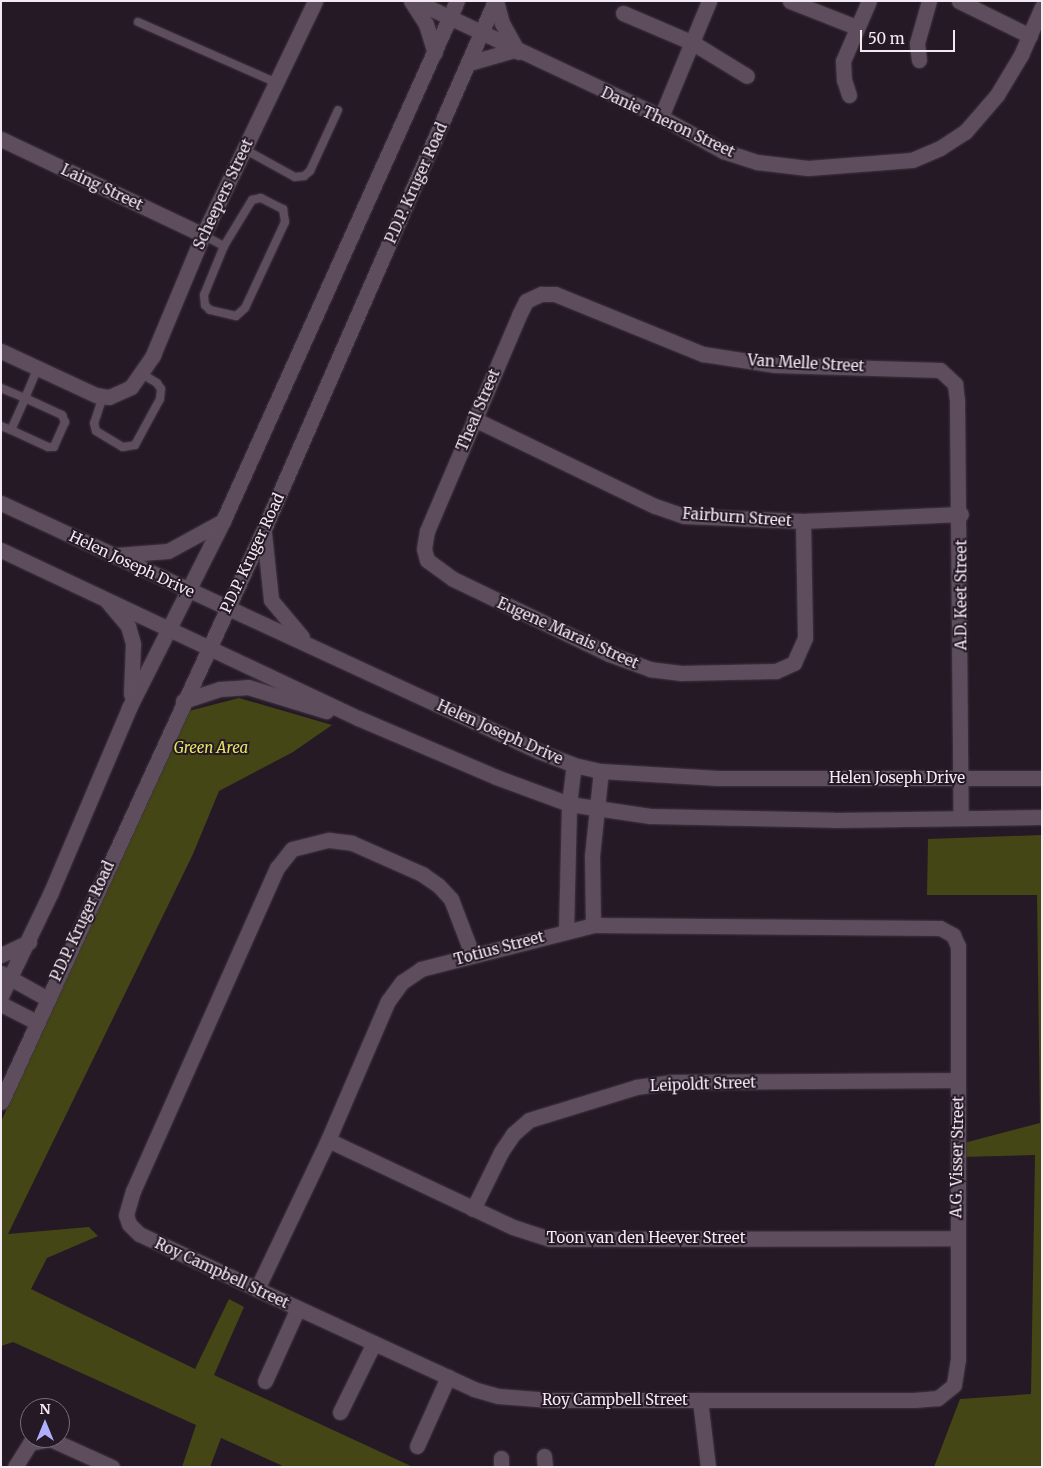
<!DOCTYPE html>
<style>
body{margin:0}
#map{position:relative;width:1043px;height:1468px;overflow:hidden;background:#261926;font-family:Merriweather,serif}
div>[style]{position:absolute}
.green>*{inset:0;background:#444615}
.roads{filter:drop-shadow(0 0 1px #413641) drop-shadow(0 0 1px #413641)}
.service>*{height:8px;margin:-4px;padding:0 4px;transform-origin:4px;border-radius:4px;background:#5e4e5d}
.minor>*{height:15px;margin:-7.5px;padding:0 7.5px;transform-origin:7.5px;border-radius:7.5px;background:#5e4e5d}
.tertiary>*{height:15px;margin:-7.5px;padding:0 7.5px;transform-origin:7.5px;border-radius:7.5px;background:#5e4e5d}
span{translate:-50% -50%;white-space:nowrap;text-align:center;line-height:1.15;-webkit-text-stroke:4px #261926;paint-order:stroke}
.street-label{font-size:15px;color:#f3e9f2}
.park-label{font-size:15px;color:#e4e860;font-style:italic}
.frame{position:absolute;inset:0;border:2px solid #f3e9f2;pointer-events:none}
.north{position:absolute;left:20px;top:1398px;width:50px;height:50px;box-sizing:border-box;background:#261926;border:1px solid #786c78;border-radius:50%;rotate:0deg;font-size:14px;font-weight:700;line-height:20px;text-align:center;color:#f3e9f2}
.north::after{content:'';display:block;margin:auto;width:18px;height:22px;background:#aeaefa;clip-path:polygon(50% 0,100% 100%,50% 72%,0 100%)}
.scale{position:absolute;left:860px;top:30px;width:95px;height:22px;box-sizing:border-box;border:2px solid #f3e9f2;border-top:0;padding-left:6px;font-size:15px;line-height:18px;white-space:nowrap;color:#f3e9f2;-webkit-text-stroke:4px #261926;paint-order:stroke}
</style>
<div id="map">
<div class="green">
<i style="clip-path:polygon(239px 698px,332px 725px,293px 752px,219px 791px,193px 854px,8px 1234px,89px 1227px,98px 1236px,47px 1258px,31px 1289px,195px 1369px,229px 1299px,244px 1307px,214px 1375px,413px 1467px,285px 1467px,221px 1438px,210px 1467px,182px 1467px,196px 1425px,13px 1342px,1px 1346px,1px 1122px,181px 713px)"></i>
<i style="clip-path:polygon(1042px 835px,1042px 1467px,934px 1467px,960px 1399px,1031px 1394px,1035px 1155px,960px 1157px,960px 1144px,1040px 1123px,1037px 895px,927px 895px,928px 839px)"></i>
</div>
<div class="roads">
<div class="service">
<i style="left:138px;top:22px;width:150px;rotate:23.7deg"></i>
<i style="left:244px;top:149px;width:58px;rotate:28.8deg"></i>
<i style="left:295px;top:177px;width:9px;rotate:-6deg"></i>
<i style="left:304px;top:176px;width:8px;rotate:-40deg"></i>
<i style="left:310px;top:171px;width:67px;rotate:-65.3deg"></i>
<i style="left:261px;top:198px;width:25px;rotate:27deg"></i>
<i style="left:283px;top:209px;width:13px;rotate:81deg"></i>
<i style="left:285px;top:222px;width:95px;rotate:114.9deg"></i>
<i style="left:245px;top:308px;width:12px;rotate:138deg"></i>
<i style="left:236px;top:316px;width:27px;rotate:-167deg"></i>
<i style="left:210px;top:310px;width:7px;rotate:-135deg"></i>
<i style="left:205px;top:305px;width:10px;rotate:-96deg"></i>
<i style="left:204px;top:295px;width:53px;rotate:-67.8deg"></i>
<i style="left:224px;top:246px;width:54px;rotate:-58.7deg"></i>
<i style="left:252px;top:200px;width:9px;rotate:-13deg"></i>
<i style="left:203px;top:235px;width:24px;rotate:28deg"></i>
<i style="left:1px;top:388px;width:26px;rotate:23deg"></i>
<i style="left:25px;top:398px;width:41px;rotate:24.7deg"></i>
<i style="left:62px;top:415px;width:8px;rotate:67deg"></i>
<i style="left:65px;top:422px;width:27px;rotate:114deg"></i>
<i style="left:54px;top:447px;width:6px;rotate:180deg"></i>
<i style="left:48px;top:447px;width:41px;rotate:-155.3deg"></i>
<i style="left:11px;top:430px;width:35px;rotate:-66deg"></i>
<i style="left:25px;top:398px;width:33px;rotate:-67deg"></i>
<i style="left:103px;top:396px;width:28px;rotate:108deg"></i>
<i style="left:94px;top:423px;width:8px;rotate:76deg"></i>
<i style="left:96px;top:431px;width:31px;rotate:31deg"></i>
<i style="left:123px;top:447px;width:12px;rotate:-9deg"></i>
<i style="left:135px;top:445px;width:52px;rotate:-61.5deg"></i>
<i style="left:160px;top:399px;width:10px;rotate:-84deg"></i>
<i style="left:161px;top:389px;width:7px;rotate:-124deg"></i>
<i style="left:157px;top:383px;width:17px;rotate:-149deg"></i>
<i style="left:1px;top:426px;width:11px;rotate:22deg"></i>
</div>
<div class="minor">
<i style="left:415px;top:1px;width:272px;rotate:25.2deg"></i>
<i style="left:661px;top:117px;width:71px;rotate:28.7deg"></i>
<i style="left:723px;top:151px;width:36px;rotate:18deg"></i>
<i style="left:757px;top:162px;width:51px;rotate:6.7deg"></i>
<i style="left:808px;top:168px;width:104px;rotate:-4.4deg"></i>
<i style="left:912px;top:160px;width:30px;rotate:-23deg"></i>
<i style="left:940px;top:148px;width:30px;rotate:-33deg"></i>
<i style="left:965px;top:132px;width:49px;rotate:-49.1deg"></i>
<i style="left:997px;top:95px;width:47px;rotate:-59deg"></i>
<i style="left:1021px;top:55px;width:52px;rotate:-66.4deg"></i>
<i style="left:790px;top:1px;width:71px;rotate:21.5deg"></i>
<i style="left:959px;top:1px;width:79px;rotate:26.2deg"></i>
<i style="left:623px;top:13px;width:76px;rotate:23.2deg"></i>
<i style="left:693px;top:43px;width:63px;rotate:31.4deg"></i>
<i style="left:919px;top:60px;width:17px;rotate:-97deg"></i>
<i style="left:917px;top:43px;width:44px;rotate:-74.1deg"></i>
<i style="left:849px;top:95px;width:16px;rotate:-108deg"></i>
<i style="left:844px;top:80px;width:19px;rotate:-93deg"></i>
<i style="left:843px;top:61px;width:65px;rotate:-66.6deg"></i>
<i style="left:661px;top:117px;width:126px;rotate:-67.5deg"></i>
<i style="left:1px;top:139px;width:224px;rotate:25.4deg"></i>
<i style="left:1px;top:351px;width:105px;rotate:24.9deg"></i>
<i style="left:96px;top:395px;width:13px;rotate:9deg"></i>
<i style="left:109px;top:397px;width:24px;rotate:-24deg"></i>
<i style="left:131px;top:387px;width:39px;rotate:-55deg"></i>
<i style="left:153px;top:355px;width:130px;rotate:-67.4deg"></i>
<i style="left:203px;top:235px;width:259px;rotate:-64.4deg"></i>
<i style="left:474px;top:419px;width:201px;rotate:25.7deg"></i>
<i style="left:655px;top:506px;width:31px;rotate:19deg"></i>
<i style="left:684px;top:516px;width:119px;rotate:2.4deg"></i>
<i style="left:803px;top:521px;width:158px;rotate:-2.5deg"></i>
<i style="left:803px;top:521px;width:117px;rotate:89deg"></i>
<i style="left:805px;top:638px;width:27px;rotate:114deg"></i>
<i style="left:794px;top:663px;width:20px;rotate:156deg"></i>
<i style="left:776px;top:671px;width:95px;rotate:178.8deg"></i>
<i style="left:681px;top:673px;width:31px;rotate:-173deg"></i>
<i style="left:650px;top:669px;width:44px;rotate:-159.9deg"></i>
<i style="left:609px;top:654px;width:173px;rotate:-154.3deg"></i>
<i style="left:453px;top:579px;width:32px;rotate:-144deg"></i>
<i style="left:427px;top:560px;width:11px;rotate:-105deg"></i>
<i style="left:424px;top:549px;width:18px;rotate:-81deg"></i>
<i style="left:427px;top:531px;width:235px;rotate:-66.9deg"></i>
<i style="left:519px;top:315px;width:16px;rotate:-63deg"></i>
<i style="left:526px;top:301px;width:17px;rotate:-25deg"></i>
<i style="left:541px;top:294px;width:14px"></i>
<i style="left:555px;top:294px;width:160px;rotate:22.1deg"></i>
<i style="left:703px;top:354px;width:73px;rotate:8.7deg"></i>
<i style="left:775px;top:365px;width:165px;rotate:1.7deg"></i>
<i style="left:940px;top:370px;width:21px;rotate:43deg"></i>
<i style="left:955px;top:384px;width:17px;rotate:83deg"></i>
<i style="left:957px;top:401px;width:417px;rotate:89.5deg"></i>
<i style="left:593px;top:925px;width:69px;rotate:-90.8deg"></i>
<i style="left:592px;top:856px;width:85px;rotate:-84deg"></i>
<i style="left:566px;top:930px;width:126px;rotate:-88.6deg"></i>
<i style="left:569px;top:804px;width:39px;rotate:-83deg"></i>
<i style="left:1px;top:973px;width:51px;rotate:29.1deg"></i>
<i style="left:1px;top:1004px;width:39px;rotate:27deg"></i>
<i style="left:328px;top:1140px;width:204px;rotate:25.2deg"></i>
<i style="left:513px;top:1227px;width:39px;rotate:18deg"></i>
<i style="left:550px;top:1239px;width:406px;rotate:-0.1deg"></i>
<i style="left:473px;top:1209px;width:64px;rotate:-63.8deg"></i>
<i style="left:501px;top:1152px;width:22px;rotate:-56deg"></i>
<i style="left:513px;top:1134px;width:21px;rotate:-41deg"></i>
<i style="left:529px;top:1120px;width:112px;rotate:-17.1deg"></i>
<i style="left:636px;top:1087px;width:35px;rotate:-8deg"></i>
<i style="left:671px;top:1082px;width:287px;rotate:-0.4deg"></i>
<i style="left:257px;top:1289px;width:165px;rotate:-64.5deg"></i>
<i style="left:328px;top:1140px;width:151px;rotate:-66.7deg"></i>
<i style="left:388px;top:1001px;width:24px;rotate:-54deg"></i>
<i style="left:402px;top:982px;width:23px;rotate:-34deg"></i>
<i style="left:421px;top:969px;width:178px;rotate:-14.3deg"></i>
<i style="left:593px;top:925px;width:347px;rotate:0.5deg"></i>
<i style="left:940px;top:928px;width:15px;rotate:28deg"></i>
<i style="left:953px;top:935px;width:12px;rotate:66deg"></i>
<i style="left:958px;top:946px;width:413px;rotate:90deg"></i>
<i style="left:958px;top:1359px;width:26px;rotate:99deg"></i>
<i style="left:954px;top:1385px;width:21px;rotate:141deg"></i>
<i style="left:938px;top:1398px;width:24px;rotate:175deg"></i>
<i style="left:914px;top:1400px;width:364px;rotate:180deg"></i>
<i style="left:550px;top:1400px;width:52px;rotate:-175.6deg"></i>
<i style="left:498px;top:1396px;width:25px;rotate:-164deg"></i>
<i style="left:474px;top:1389px;width:239px;rotate:-155.3deg"></i>
<i style="left:257px;top:1289px;width:130px;rotate:-155deg"></i>
<i style="left:139px;top:1234px;width:14px;rotate:-135deg"></i>
<i style="left:129px;top:1224px;width:9px;rotate:-108deg"></i>
<i style="left:126px;top:1215px;width:25px;rotate:-74deg"></i>
<i style="left:133px;top:1191px;width:354px;rotate:-66deg"></i>
<i style="left:277px;top:868px;width:24px;rotate:-52deg"></i>
<i style="left:292px;top:849px;width:38px;rotate:-14deg"></i>
<i style="left:329px;top:840px;width:23px;rotate:7deg"></i>
<i style="left:352px;top:843px;width:77px;rotate:23.9deg"></i>
<i style="left:422px;top:874px;width:19px;rotate:35deg"></i>
<i style="left:438px;top:885px;width:19px;rotate:47deg"></i>
<i style="left:451px;top:899px;width:59px;rotate:69.1deg"></i>
<i style="left:265px;top:1381px;width:80px;rotate:-65.7deg"></i>
<i style="left:700px;top:1400px;width:67px;rotate:83.2deg"></i>
<i style="left:340px;top:1412px;width:77px;rotate:-63.8deg"></i>
<i style="left:417px;top:1446px;width:76px;rotate:-65.8deg"></i>
<i style="left:544px;top:1456px;width:11px;rotate:85deg"></i>
<i style="left:15px;top:1467px;width:28px;rotate:-58deg"></i>
<i style="left:30px;top:1443px;width:20px;rotate:-11deg"></i>
<i style="left:50px;top:1439px;width:68px;rotate:24.3deg"></i>
<i style="left:501px;top:1467px;width:9px;rotate:-90deg"></i>
</div>
<div class="tertiary">
<i style="left:411px;top:1px;width:27px;rotate:57deg"></i>
<i style="left:426px;top:24px;width:30px;rotate:73deg"></i>
<i style="left:496px;top:1px;width:23px;rotate:75deg"></i>
<i style="left:502px;top:23px;width:33px;rotate:61deg"></i>
<i style="left:469px;top:63px;width:47px;rotate:-16.1deg"></i>
<i style="left:1px;top:503px;width:592px;rotate:24.79deg"></i>
<i style="left:538px;top:751px;width:39px;rotate:21deg"></i>
<i style="left:574px;top:765px;width:28px;rotate:13deg"></i>
<i style="left:601px;top:771px;width:117px;rotate:3.4deg"></i>
<i style="left:718px;top:778px;width:324px"></i>
<i style="left:264px;top:533px;width:67px;rotate:84deg"></i>
<i style="left:271px;top:600px;width:48px;rotate:50deg"></i>
<i style="left:1px;top:550px;width:395px;rotate:25.2deg"></i>
<i style="left:358px;top:718px;width:150px;rotate:23.1deg"></i>
<i style="left:496px;top:777px;width:78px;rotate:20.3deg"></i>
<i style="left:569px;top:804px;width:82px;rotate:8.4deg"></i>
<i style="left:650px;top:816px;width:184px;rotate:1.2deg"></i>
<i style="left:834px;top:820px;width:208px;rotate:-0.8deg"></i>
<i style="left:117px;top:555px;width:51px;rotate:-4.5deg"></i>
<i style="left:168px;top:551px;width:63px;rotate:-28.6deg"></i>
<i style="left:107px;top:601px;width:33px;rotate:50deg"></i>
<i style="left:128px;top:626px;width:19px;rotate:74deg"></i>
<i style="left:133px;top:644px;width:50px;rotate:92.3deg"></i>
<i style="left:183px;top:701px;width:39px;rotate:-18deg"></i>
<i style="left:220px;top:689px;width:28px;rotate:-4deg"></i>
<i style="left:248px;top:687px;width:82px;rotate:17.1deg"></i>
<i style="left:1px;top:955px;width:31px;rotate:-25deg"></i>
<i style="left:1px;top:996px;width:115px;rotate:-64.3deg"></i>
<i style="left:51px;top:892px;width:200px;rotate:-67deg"></i>
<i style="left:129px;top:708px;width:209px;rotate:-63.3deg"></i>
<i style="left:223px;top:521px;width:570px;rotate:-65.77deg"></i>
<i style="left:1px;top:1102px;width:630px;rotate:-65.35deg"></i>
<i style="left:264px;top:529px;width:576px;rotate:-66.37deg"></i>
</div>
</div>
<div class="street-label">
<span style="left:668px;top:122px;rotate:25deg">Danie Theron Street</span>
<span style="left:416px;top:183px;rotate:-66deg">P.D.P. Kruger Road</span>
<span style="left:102px;top:187px;rotate:25deg">Laing Street</span>
<span style="left:223px;top:194px;rotate:-65deg">Scheepers Street</span>
<span style="left:806px;top:363px;rotate:3deg">Van Melle Street</span>
<span style="left:478px;top:410px;rotate:-67deg">Theal Street</span>
<span style="left:737px;top:517px;rotate:4deg">Fairburn Street</span>
<span style="left:252px;top:553px;rotate:-65deg">P.D.P. Kruger Road</span>
<span style="left:132px;top:564px;rotate:25deg">Helen Joseph Drive</span>
<span style="left:961px;top:595px;rotate:-90deg">A.D. Keet Street</span>
<span style="left:568px;top:633px;rotate:24deg">Eugene Marais Street</span>
<span style="left:500px;top:732px;rotate:24deg">Helen Joseph Drive</span>
<span style="left:897px;top:778px">Helen Joseph Drive</span>
<span style="left:82px;top:921px;rotate:-65deg">P.D.P. Kruger Road</span>
<span style="left:499px;top:948px;rotate:-15deg">Totius Street</span>
<span style="left:703px;top:1084px;rotate:-2deg">Leipoldt Street</span>
<span style="left:957px;top:1157px;rotate:-89deg">A.G. Visser Street</span>
<span style="left:646px;top:1238px">Toon van den Heever Street</span>
<span style="left:222px;top:1273px;rotate:25deg">Roy Campbell Street</span>
<span style="left:615px;top:1400px">Roy Campbell Street</span>
</div>
<div class="park-label">
<span style="left:211px;top:748px">Green Area</span>
</div>
<div class="frame"></div>
<div class="north">N</div>
<div class="scale">50 m</div>
</div>
